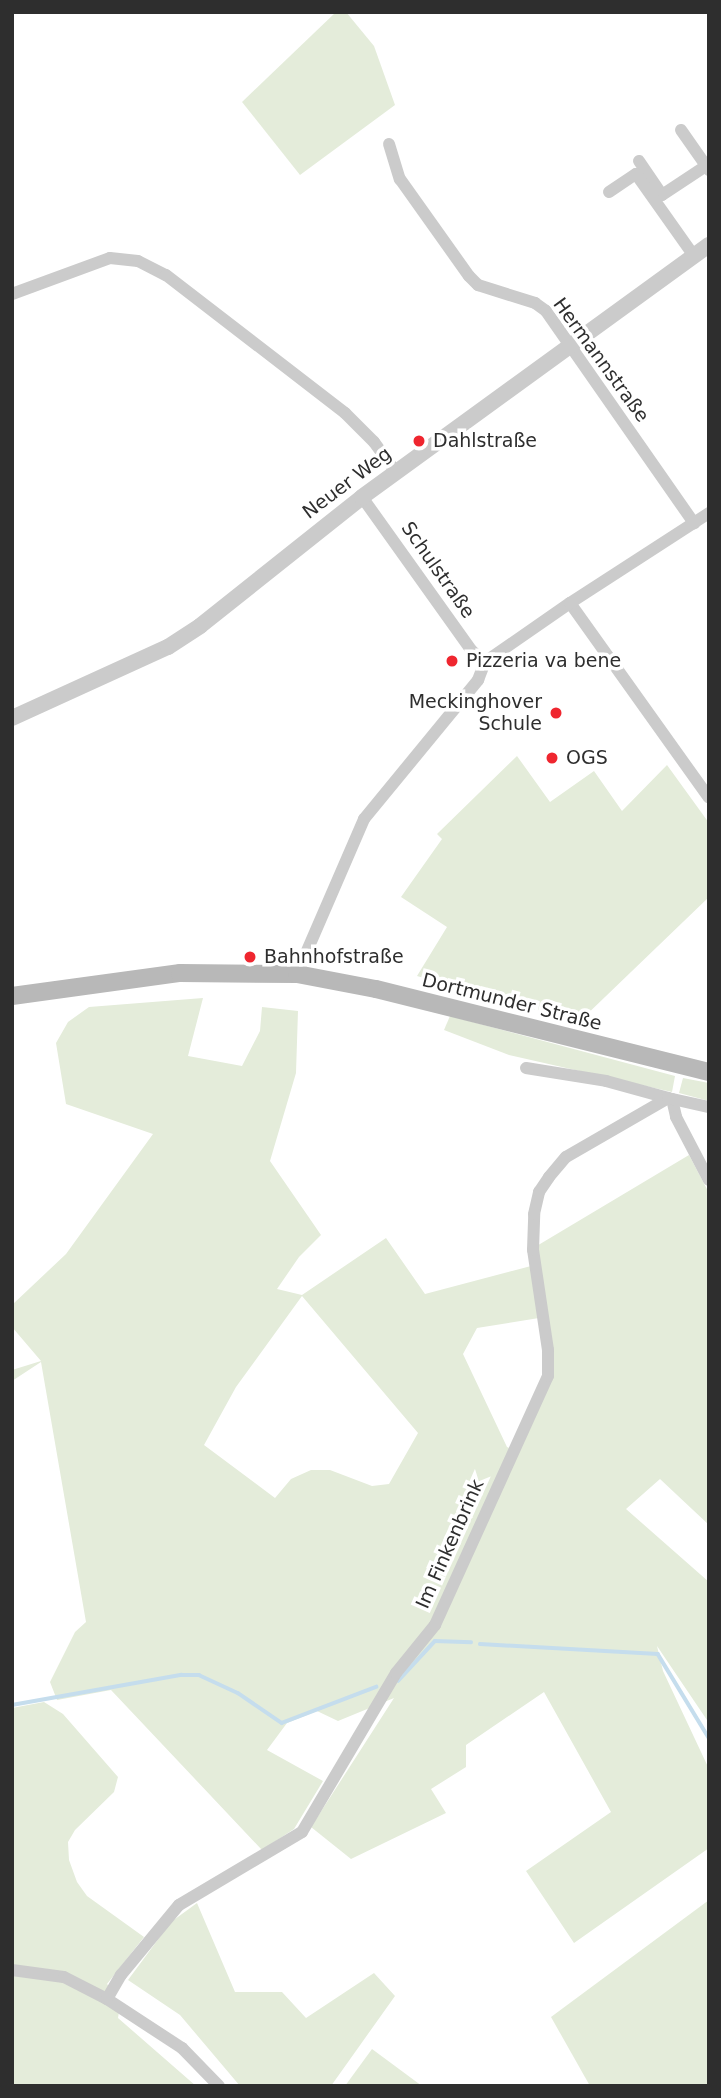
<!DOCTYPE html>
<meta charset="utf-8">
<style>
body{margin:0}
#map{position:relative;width:721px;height:2098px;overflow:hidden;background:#fff;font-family:"DejaVu Sans",sans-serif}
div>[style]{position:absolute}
.green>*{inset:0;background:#e4ecda}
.stream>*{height:3.5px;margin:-1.75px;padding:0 1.75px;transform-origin:1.75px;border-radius:1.75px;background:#c5dded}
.minor>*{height:12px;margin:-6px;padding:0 6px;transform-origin:6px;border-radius:6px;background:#cbcbcb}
.tertiary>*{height:16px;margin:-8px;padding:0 8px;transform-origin:8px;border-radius:8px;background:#cbcbcb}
.secondary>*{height:18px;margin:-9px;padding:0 9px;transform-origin:9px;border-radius:9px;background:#b8b8b8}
.dots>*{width:19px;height:19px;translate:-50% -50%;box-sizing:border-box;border:4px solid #fff;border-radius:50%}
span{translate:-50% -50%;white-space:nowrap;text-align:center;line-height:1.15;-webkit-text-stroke:7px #fff;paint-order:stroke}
.street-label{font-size:19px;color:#2e2e2e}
.poi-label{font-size:19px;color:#2e2e2e}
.left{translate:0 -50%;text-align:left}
.right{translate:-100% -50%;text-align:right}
.frame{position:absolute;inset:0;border:14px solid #2e2e2e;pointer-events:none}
</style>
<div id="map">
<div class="green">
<i style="clip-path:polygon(336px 12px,346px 12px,374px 46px,395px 105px,300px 175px,242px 102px)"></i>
<i style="clip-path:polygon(517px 756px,550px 802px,594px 771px,622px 811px,667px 765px,709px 823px,709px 897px,579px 1022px,417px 976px,447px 927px,401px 897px,442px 839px,437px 834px)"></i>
<i style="clip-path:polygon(evenodd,203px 998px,188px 1056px,242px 1066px,260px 1031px,262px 1007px,298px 1011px,296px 1073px,270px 1161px,321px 1235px,299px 1257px,277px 1289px,302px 1295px,386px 1238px,425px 1294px,531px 1266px,539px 1318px,477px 1328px,463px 1354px,507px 1447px,515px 1450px,546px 1392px,535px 1247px,689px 1155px,709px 1193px,709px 1525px,660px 1479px,626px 1509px,709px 1582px,709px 1723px,657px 1646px,663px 1671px,709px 1769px,709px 1848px,574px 1943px,526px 1871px,611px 1812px,544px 1692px,466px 1745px,466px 1767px,431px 1789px,446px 1813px,351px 1859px,311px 1827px,394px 1698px,338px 1721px,317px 1711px,287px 1723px,267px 1750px,323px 1781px,294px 1829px,262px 1850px,111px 1690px,57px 1700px,50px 1682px,75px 1632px,86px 1622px,41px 1362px,12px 1381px,12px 1370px,41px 1361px,12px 1327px,12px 1305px,66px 1254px,153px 1134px,66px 1104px,56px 1043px,68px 1022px,89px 1007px,203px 998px,302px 1296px,418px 1433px,389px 1484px,372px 1486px,330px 1470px,311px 1470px,291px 1479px,275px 1498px,204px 1445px,236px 1387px,302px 1296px)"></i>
<i style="clip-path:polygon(450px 1016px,675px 1076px,672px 1092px,509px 1055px,444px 1030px)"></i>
<i style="clip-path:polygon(683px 1078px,709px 1083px,709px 1101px,679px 1093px)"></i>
<i style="clip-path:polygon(44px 1702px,63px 1714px,118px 1777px,114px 1792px,75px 1830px,68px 1842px,69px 1860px,77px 1882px,87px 1896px,144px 1937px,107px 1984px,109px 1986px,105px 1994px,12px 1967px,12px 1708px)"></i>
<i style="clip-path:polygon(709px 1900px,709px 2086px,590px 2086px,551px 2017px)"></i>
<i style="clip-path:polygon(197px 1903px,235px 1992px,282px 1992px,306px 2018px,374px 1973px,395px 1996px,331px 2086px,240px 2086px,180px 2015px,128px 1980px,171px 1922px)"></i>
<i style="clip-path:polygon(12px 1972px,63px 1980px,119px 2012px,118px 2018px,196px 2086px,12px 2086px)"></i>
<i style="clip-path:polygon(372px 2049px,422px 2086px,345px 2086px)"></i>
</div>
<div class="stream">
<i style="left:480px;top:1644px;width:178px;rotate:3.2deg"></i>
<i style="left:658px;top:1654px;width:98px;rotate:58.7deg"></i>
<i style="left:398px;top:1681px;width:54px;rotate:-47.2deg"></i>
<i style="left:435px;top:1641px;width:36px;rotate:2deg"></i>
<i style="left:12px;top:1705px;width:172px;rotate:-10.1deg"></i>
<i style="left:181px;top:1675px;width:18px"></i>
<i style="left:199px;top:1675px;width:43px;rotate:24.8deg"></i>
<i style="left:238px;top:1693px;width:53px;rotate:34.3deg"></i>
<i style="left:282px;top:1723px;width:101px;rotate:-21deg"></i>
</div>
<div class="minor">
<i style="left:681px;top:130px;width:49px;rotate:55deg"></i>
<i style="left:389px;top:144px;width:37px;rotate:73deg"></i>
<i style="left:400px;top:179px;width:119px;rotate:54.6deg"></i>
<i style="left:469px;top:276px;width:13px;rotate:45deg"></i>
<i style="left:478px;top:285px;width:60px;rotate:17.5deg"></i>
<i style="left:535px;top:303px;width:14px;rotate:36deg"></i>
<i style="left:546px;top:311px;width:259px;rotate:55.1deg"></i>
<i style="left:639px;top:161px;width:41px;rotate:55.9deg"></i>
<i style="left:662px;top:195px;width:53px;rotate:-33.4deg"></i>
<i style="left:609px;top:192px;width:32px;rotate:-34deg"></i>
<i style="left:636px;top:174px;width:100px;rotate:54.7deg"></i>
<i style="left:12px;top:294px;width:104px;rotate:-20.2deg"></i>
<i style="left:110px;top:258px;width:28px;rotate:6deg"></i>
<i style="left:138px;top:261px;width:31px;rotate:27deg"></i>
<i style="left:166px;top:275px;width:226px;rotate:37.6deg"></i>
<i style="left:345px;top:413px;width:41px;rotate:45deg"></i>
<i style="left:374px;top:442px;width:37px;rotate:54deg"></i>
<i style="left:362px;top:497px;width:188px;rotate:54.5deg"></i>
<i style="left:471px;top:650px;width:18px;rotate:41deg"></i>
<i style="left:570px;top:603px;width:239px;rotate:54.5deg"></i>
<i style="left:297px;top:974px;width:169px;rotate:-66.6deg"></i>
<i style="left:364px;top:819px;width:180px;rotate:-50.6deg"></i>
<i style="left:478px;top:680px;width:19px;rotate:-69deg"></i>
<i style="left:485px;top:662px;width:103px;rotate:-34.8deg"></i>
<i style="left:570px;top:603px;width:166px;rotate:-32.9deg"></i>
<i style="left:526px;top:1068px;width:81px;rotate:9.2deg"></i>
<i style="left:606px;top:1081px;width:64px;rotate:15.3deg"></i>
<i style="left:672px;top:1099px;width:18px;rotate:77deg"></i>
<i style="left:676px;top:1117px;width:71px;rotate:62.4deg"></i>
<i style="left:12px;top:1970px;width:52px;rotate:7.7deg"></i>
<i style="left:64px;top:1977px;width:48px;rotate:27.1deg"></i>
<i style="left:107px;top:1999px;width:90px;rotate:33.2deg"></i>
<i style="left:182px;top:2048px;width:53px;rotate:45.8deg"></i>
<i style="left:107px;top:1999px;width:28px;rotate:-60deg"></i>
<i style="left:121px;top:1975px;width:91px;rotate:-50.4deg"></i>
<i style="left:179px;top:1905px;width:143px;rotate:-30.7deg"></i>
<i style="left:302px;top:1832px;width:185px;rotate:-59.4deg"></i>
<i style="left:396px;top:1673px;width:62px;rotate:-50.9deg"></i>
<i style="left:435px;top:1625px;width:273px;rotate:-65.6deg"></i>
<i style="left:548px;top:1376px;width:26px;rotate:-90deg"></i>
<i style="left:548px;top:1350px;width:101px;rotate:-98.5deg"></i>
<i style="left:533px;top:1250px;width:36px;rotate:-88deg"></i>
<i style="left:534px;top:1214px;width:23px;rotate:-77deg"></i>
<i style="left:539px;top:1192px;width:18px;rotate:-56deg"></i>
<i style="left:549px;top:1177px;width:26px;rotate:-50deg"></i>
<i style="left:566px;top:1157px;width:118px;rotate:-30deg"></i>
<i style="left:668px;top:1098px;width:42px;rotate:12.4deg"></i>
</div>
<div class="tertiary">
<i style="left:12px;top:718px;width:171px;rotate:-24.5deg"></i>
<i style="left:168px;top:647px;width:38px;rotate:-33deg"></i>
<i style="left:200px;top:626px;width:207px;rotate:-38.5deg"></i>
<i style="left:362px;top:497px;width:429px;rotate:-36deg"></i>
</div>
<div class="secondary">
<i style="left:12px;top:996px;width:170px;rotate:-7.8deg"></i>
<i style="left:180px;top:973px;width:117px;rotate:0.5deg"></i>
<i style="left:297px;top:974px;width:80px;rotate:10.8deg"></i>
<i style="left:376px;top:989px;width:343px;rotate:14deg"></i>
</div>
<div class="dots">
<i style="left:419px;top:441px;background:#ef262f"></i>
<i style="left:452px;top:661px;background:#ef262f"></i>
<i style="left:556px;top:713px;background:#ef262f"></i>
<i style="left:552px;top:758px;background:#ef262f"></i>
<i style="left:250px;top:957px;background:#ef262f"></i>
</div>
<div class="street-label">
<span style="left:601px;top:360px;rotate:54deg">Hermannstraße</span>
<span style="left:347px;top:483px;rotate:-37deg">Neuer Weg</span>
<span style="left:438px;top:570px;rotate:55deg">Schulstraße</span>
<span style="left:512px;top:1002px;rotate:14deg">Dortmunder Straße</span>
<span style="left:450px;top:1544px;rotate:-66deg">Im Finkenbrink</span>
</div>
<div class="poi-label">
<span class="left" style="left:433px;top:441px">Dahlstraße</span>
<span class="left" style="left:466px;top:661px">Pizzeria va bene</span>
<span class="right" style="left:542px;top:713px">Meckinghover<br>Schule</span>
<span class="left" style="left:566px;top:758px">OGS</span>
<span class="left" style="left:264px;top:957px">Bahnhofstraße</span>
</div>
<div class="frame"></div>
</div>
